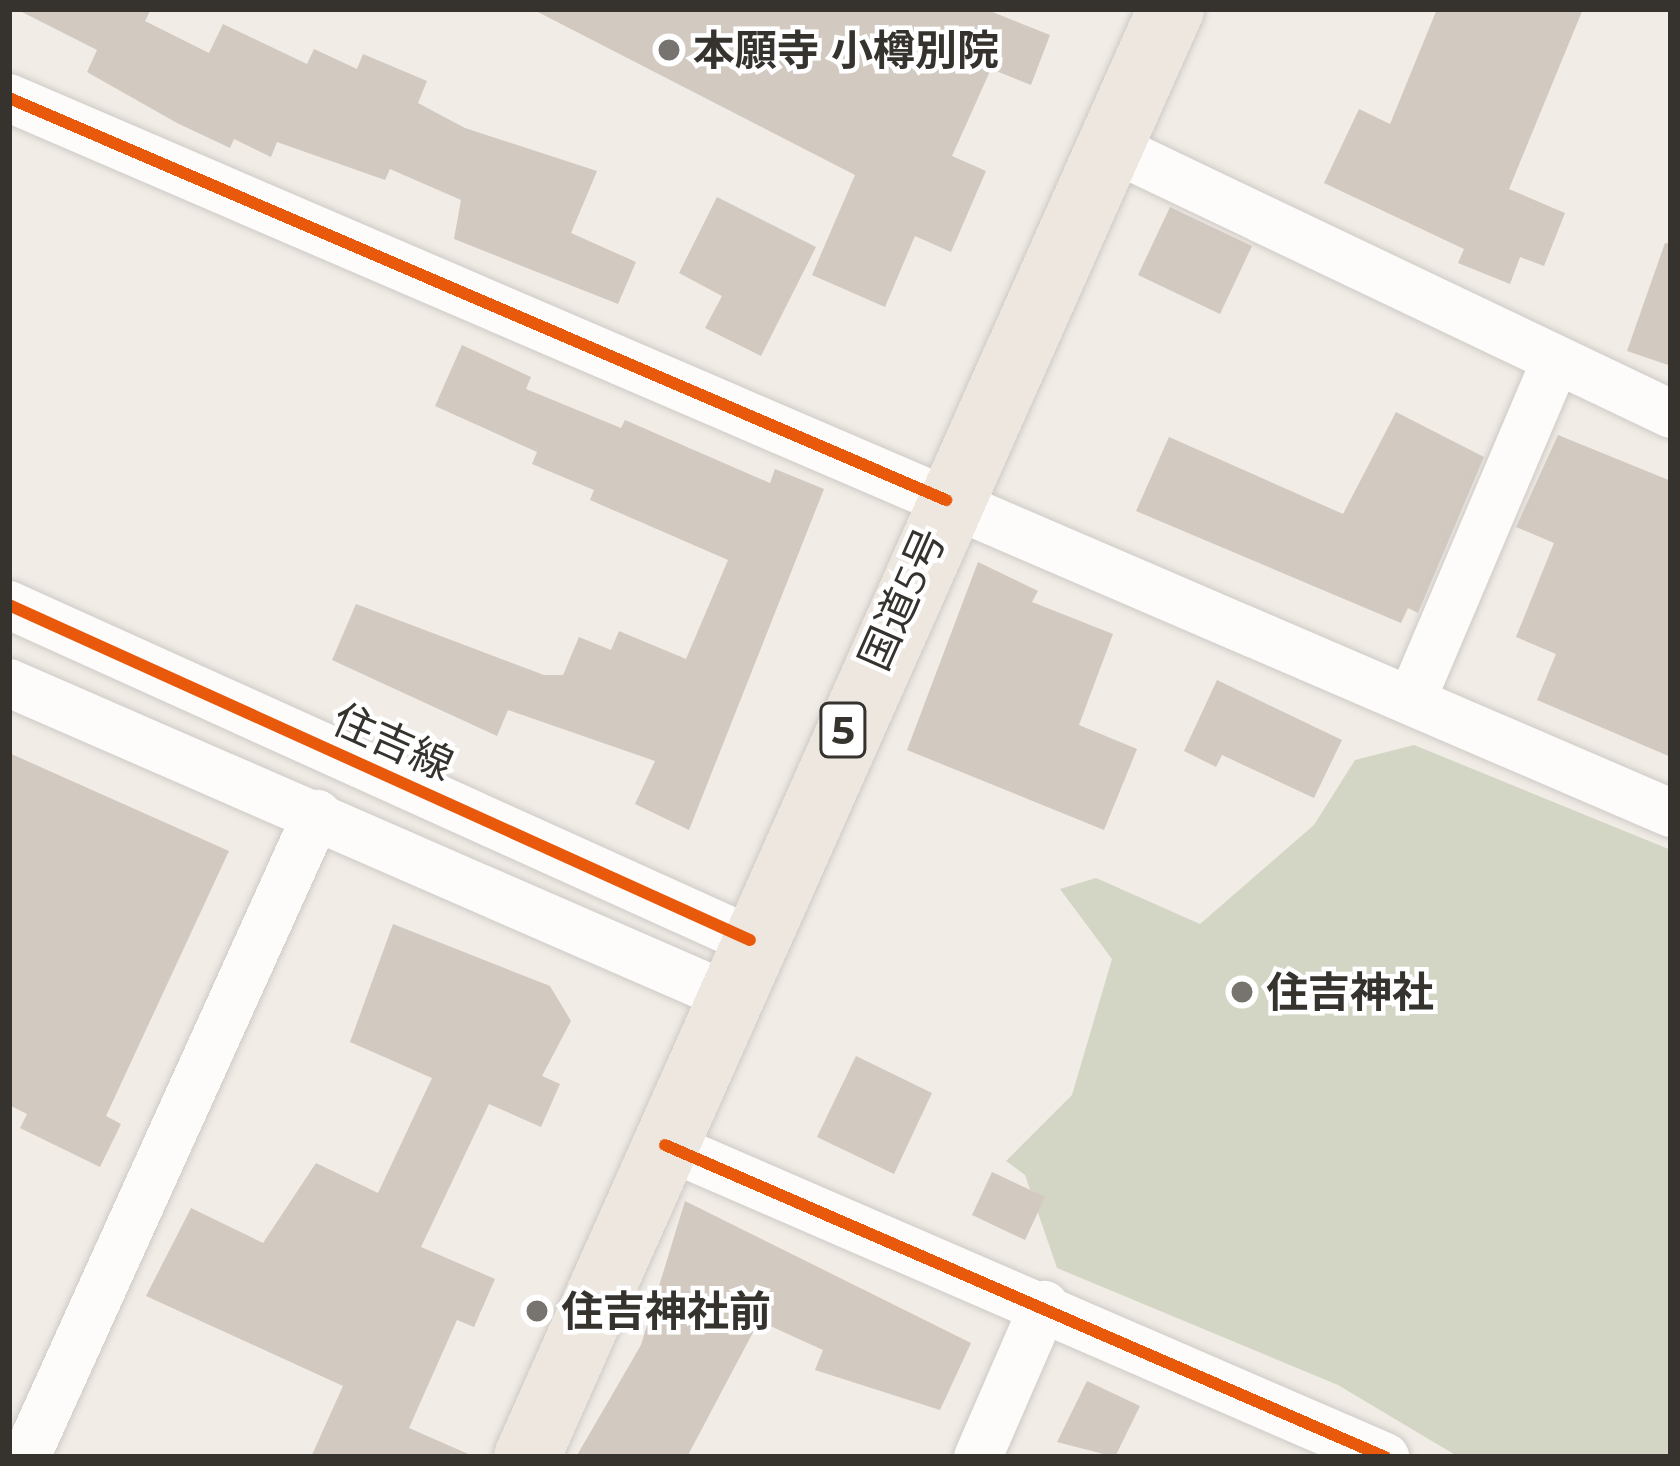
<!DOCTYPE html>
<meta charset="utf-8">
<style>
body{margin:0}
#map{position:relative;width:1680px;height:1466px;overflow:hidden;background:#f1ece6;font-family:Montserrat,"Noto Sans JP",sans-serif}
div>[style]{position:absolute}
.green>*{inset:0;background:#d3d6c4}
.building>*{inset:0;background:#d2c9c0}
.roads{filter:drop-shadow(0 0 3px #cecac6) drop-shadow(0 0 3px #cecac6)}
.minor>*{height:48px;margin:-24px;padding:0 24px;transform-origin:24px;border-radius:24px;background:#fdfcfb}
.highway>*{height:66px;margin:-33px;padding:0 33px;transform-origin:33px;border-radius:33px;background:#eee7e0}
.cycleway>*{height:12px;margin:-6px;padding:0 6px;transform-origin:6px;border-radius:6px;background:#e8590c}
.dots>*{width:33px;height:33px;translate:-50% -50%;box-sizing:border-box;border:6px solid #fff;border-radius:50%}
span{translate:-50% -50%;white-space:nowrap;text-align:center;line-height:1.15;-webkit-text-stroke:9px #fff;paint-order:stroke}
.shield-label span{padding:3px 9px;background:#fff;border:3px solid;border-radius:9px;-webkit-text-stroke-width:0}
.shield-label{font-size:39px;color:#36332f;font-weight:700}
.poi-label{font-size:42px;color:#36332f;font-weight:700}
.left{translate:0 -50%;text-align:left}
.street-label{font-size:42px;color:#36332f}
.frame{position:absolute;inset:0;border:12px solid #36332f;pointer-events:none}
</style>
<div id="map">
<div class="green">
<i style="clip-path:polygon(1414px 745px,1671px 850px,1671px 1457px,1457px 1456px,1338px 1385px,1057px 1268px,1025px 1175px,1006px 1161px,1072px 1095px,1112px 959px,1060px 889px,1096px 878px,1200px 924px,1314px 825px,1355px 760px)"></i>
</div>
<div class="building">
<i style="clip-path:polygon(16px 9px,151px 9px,145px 21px,209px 53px,223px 24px,307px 64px,314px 49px,357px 69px,363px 54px,427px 81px,418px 103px,465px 128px,597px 171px,571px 233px,636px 262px,618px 304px,454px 239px,461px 200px,390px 169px,385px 180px,277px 142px,271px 157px,234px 139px,230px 148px,177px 123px,87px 72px,97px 50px)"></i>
<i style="clip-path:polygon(532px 9px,985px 9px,1050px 35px,1031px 85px,991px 69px,952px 156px,986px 171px,951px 252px,915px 236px,885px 307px,812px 275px,855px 175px)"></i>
<i style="clip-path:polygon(1437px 9px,1583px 9px,1509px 189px,1565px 213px,1544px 266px,1520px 257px,1510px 284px,1458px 263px,1464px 249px,1324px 183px,1359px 109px,1390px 124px)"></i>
<i style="clip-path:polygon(717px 197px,816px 247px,761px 356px,705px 328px,722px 296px,679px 273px)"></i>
<i style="clip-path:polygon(1170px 207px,1252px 246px,1220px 314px,1138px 275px)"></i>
<i style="clip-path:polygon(1665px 243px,1671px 244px,1671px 366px,1627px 351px)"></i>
<i style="clip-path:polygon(462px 345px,531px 377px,526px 389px,621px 428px,625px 420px,770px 483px,775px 469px,824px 489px,689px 830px,635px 804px,655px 761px,508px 710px,497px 736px,332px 660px,356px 604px,544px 675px,563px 675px,579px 637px,611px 650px,619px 631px,686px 659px,728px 560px,590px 500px,594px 490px,532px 464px,537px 452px,435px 406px)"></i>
<i style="clip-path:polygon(1396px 412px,1484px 457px,1418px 613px,1408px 608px,1401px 623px,1136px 511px,1169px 437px,1343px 514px)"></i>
<i style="clip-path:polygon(1558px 435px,1671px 481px,1671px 757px,1537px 700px,1556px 654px,1516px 637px,1554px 543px,1516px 527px)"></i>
<i style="clip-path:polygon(978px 562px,1038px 591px,1032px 602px,1113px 634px,1079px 725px,1137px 749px,1104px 830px,907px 750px)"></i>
<i style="clip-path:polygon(1217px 680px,1342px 740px,1314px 798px,1222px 755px,1216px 767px,1184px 751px)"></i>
<i style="clip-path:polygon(9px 753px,229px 851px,106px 1116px,121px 1124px,100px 1167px,20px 1128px,27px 1114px,9px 1105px)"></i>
<i style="clip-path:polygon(393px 924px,550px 986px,571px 1021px,542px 1076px,560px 1084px,541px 1127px,489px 1104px,421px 1247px,495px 1279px,474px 1327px,457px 1320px,409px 1428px,475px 1457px,311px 1457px,343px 1386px,146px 1296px,191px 1208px,263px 1243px,316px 1163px,378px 1193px,432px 1078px,350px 1042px)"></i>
<i style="clip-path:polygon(856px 1056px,932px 1093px,894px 1174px,817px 1137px)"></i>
<i style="clip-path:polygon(992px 1172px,1045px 1197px,1025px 1240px,972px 1215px)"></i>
<i style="clip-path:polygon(685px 1201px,971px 1343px,940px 1410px,815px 1370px,823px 1350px,759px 1321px,687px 1457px,576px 1457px,641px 1345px)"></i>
<i style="clip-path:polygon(1087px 1381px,1140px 1406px,1115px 1457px,1057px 1442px)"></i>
</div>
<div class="roads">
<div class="minor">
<i style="left:9px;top:98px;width:1809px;rotate:23.28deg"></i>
<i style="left:1109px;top:146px;width:623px;rotate:25.49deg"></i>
<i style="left:9px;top:605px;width:813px;rotate:24.33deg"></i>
<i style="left:9px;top:683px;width:781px;rotate:23.55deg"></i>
<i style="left:1412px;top:699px;width:366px;rotate:-67deg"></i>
<i style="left:665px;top:1145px;width:785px;rotate:23.43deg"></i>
<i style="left:26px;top:1457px;width:706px;rotate:-65.65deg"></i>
<i style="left:978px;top:1457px;width:166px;rotate:-66.5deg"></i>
</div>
<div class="highway">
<i style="left:527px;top:1457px;width:1585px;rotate:-66.02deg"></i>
</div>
</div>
<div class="cycleway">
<i style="left:9px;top:98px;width:1020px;rotate:23.22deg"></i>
<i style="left:9px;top:605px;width:813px;rotate:24.33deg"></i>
<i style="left:665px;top:1145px;width:785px;rotate:23.43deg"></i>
</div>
<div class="dots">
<i style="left:669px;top:50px;background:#77746f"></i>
<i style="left:1242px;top:992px;background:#77746f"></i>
<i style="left:537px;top:1311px;background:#77746f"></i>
</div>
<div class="shield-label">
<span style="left:843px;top:730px">5</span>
</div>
<div class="poi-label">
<span class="left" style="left:693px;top:50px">本願寺 小樽別院</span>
<span class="left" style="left:1266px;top:992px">住吉神社</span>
<span class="left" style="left:561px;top:1311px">住吉神社前</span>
</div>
<div class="street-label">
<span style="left:902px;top:599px;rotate:-66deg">国道5号</span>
<span style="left:393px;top:742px;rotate:24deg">住吉線</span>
</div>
<div class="frame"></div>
</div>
